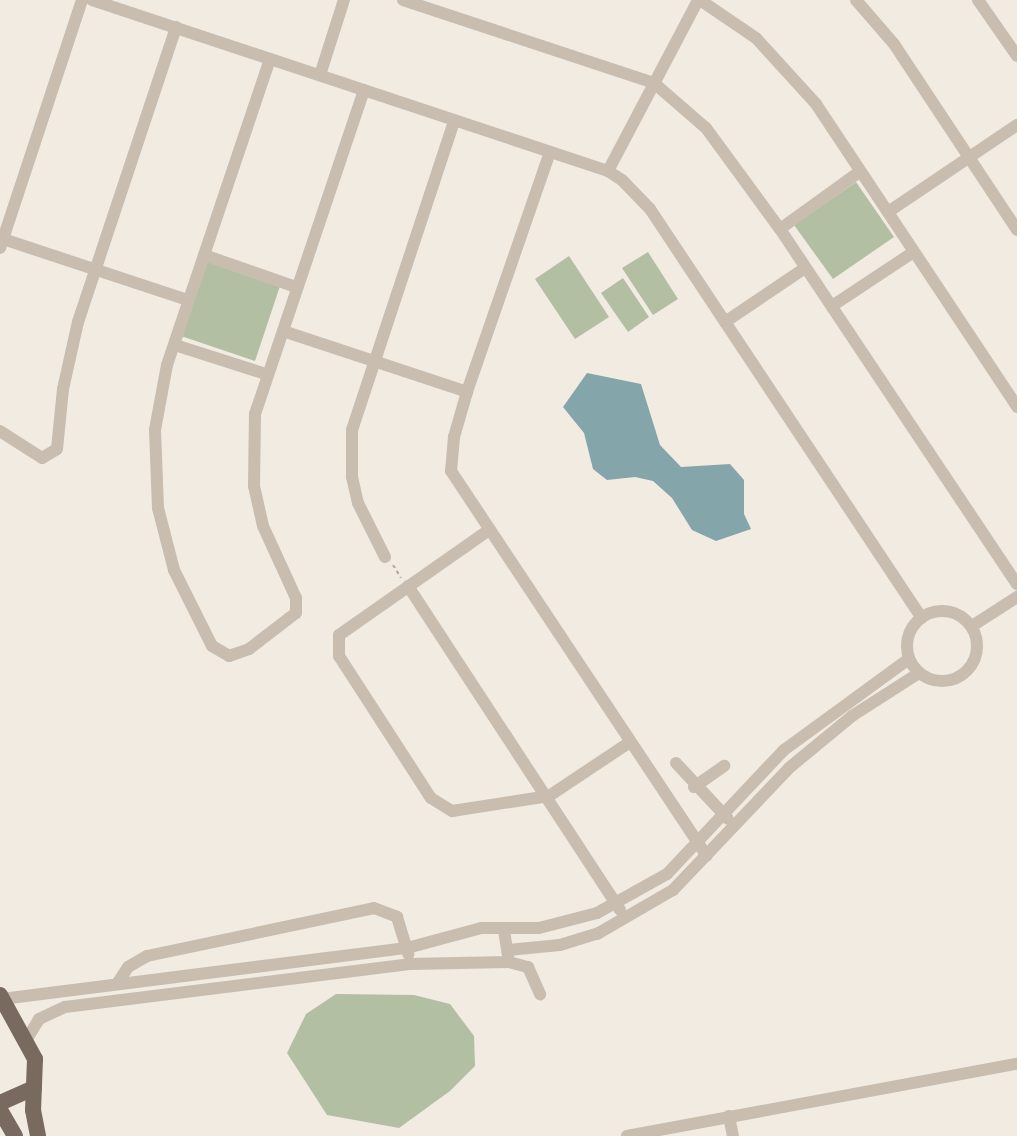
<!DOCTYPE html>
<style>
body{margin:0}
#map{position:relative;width:1017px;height:1136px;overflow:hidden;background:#f1ebe2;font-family:"DejaVu Sans",sans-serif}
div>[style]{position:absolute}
.green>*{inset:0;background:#b3bfa3}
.water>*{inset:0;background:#84a6ab}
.path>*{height:2px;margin-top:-1px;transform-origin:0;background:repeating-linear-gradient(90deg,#b4a799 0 3.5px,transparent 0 7px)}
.minor>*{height:12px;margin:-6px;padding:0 6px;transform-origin:6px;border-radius:6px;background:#c8bdaf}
.minor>.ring{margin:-6px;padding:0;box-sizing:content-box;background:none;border:12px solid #c8bdaf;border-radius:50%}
.major>*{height:16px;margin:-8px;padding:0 8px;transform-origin:8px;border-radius:8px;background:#786a5f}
span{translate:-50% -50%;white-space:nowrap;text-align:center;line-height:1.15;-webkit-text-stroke:7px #f9f5ee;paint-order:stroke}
</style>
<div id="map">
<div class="green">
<i style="clip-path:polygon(856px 182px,894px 237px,833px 279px,794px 225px)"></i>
<i style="clip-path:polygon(648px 252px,678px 299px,653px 315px,622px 268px)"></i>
<i style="clip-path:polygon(569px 256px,609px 317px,575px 339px,535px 279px)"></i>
<i style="clip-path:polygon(203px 259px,280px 286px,255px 361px,178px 335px)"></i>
<i style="clip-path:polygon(623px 278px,649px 317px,628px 332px,601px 293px)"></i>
<i style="clip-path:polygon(336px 994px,414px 995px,450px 1004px,474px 1036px,475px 1066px,450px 1091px,399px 1128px,327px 1115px,287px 1053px,306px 1014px)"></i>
</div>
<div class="water">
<i style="clip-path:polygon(587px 373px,641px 384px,660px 445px,681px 467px,730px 464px,744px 480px,744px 514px,751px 529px,716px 541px,692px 530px,672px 498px,653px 481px,635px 477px,607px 480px,593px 469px,584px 433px,563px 407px)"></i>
</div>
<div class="path">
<i style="left:393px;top:565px;width:15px;rotate:58deg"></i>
</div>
<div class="minor">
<i style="left:92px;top:0;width:544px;rotate:18.33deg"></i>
<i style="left:608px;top:171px;width:17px;rotate:33deg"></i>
<i style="left:622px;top:180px;width:40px;rotate:46deg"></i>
<i style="left:650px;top:209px;width:491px;rotate:56.4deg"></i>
<i style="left:403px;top:0;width:264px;rotate:18.3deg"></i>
<i style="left:654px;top:83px;width:69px;rotate:40.9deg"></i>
<i style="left:706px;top:128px;width:125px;rotate:53.8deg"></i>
<i style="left:780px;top:229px;width:427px;rotate:56.3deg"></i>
<i style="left:700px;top:0;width:68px;rotate:34.2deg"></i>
<i style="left:756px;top:38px;width:89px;rotate:47.7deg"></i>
<i style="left:816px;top:104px;width:364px;rotate:56.4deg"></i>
<i style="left:856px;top:0;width:58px;rotate:49.2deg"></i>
<i style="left:894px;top:44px;width:223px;rotate:56.5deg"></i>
<i style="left:978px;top:0;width:68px;rotate:55.1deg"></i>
<i style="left:270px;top:59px;width:323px;rotate:108.6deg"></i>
<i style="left:167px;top:365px;width:66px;rotate:100.5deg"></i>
<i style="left:155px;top:430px;width:78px;rotate:87.8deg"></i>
<i style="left:158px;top:508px;width:64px;rotate:75.5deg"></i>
<i style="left:174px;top:570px;width:85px;rotate:63.4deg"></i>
<i style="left:212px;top:646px;width:20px;rotate:30deg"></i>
<i style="left:229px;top:656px;width:21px;rotate:-19deg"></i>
<i style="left:249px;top:649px;width:59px;rotate:-37.5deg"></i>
<i style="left:296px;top:613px;width:15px;rotate:-90deg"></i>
<i style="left:296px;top:598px;width:79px;rotate:-114.6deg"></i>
<i style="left:263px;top:526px;width:41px;rotate:-102.7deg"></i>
<i style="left:254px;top:486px;width:72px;rotate:-89.2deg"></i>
<i style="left:255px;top:414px;width:342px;rotate:-71.4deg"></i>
<i style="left:320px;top:75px;width:79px;rotate:-72.3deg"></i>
<i style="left:550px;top:152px;width:254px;rotate:109.1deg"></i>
<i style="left:467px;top:392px;width:47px;rotate:106.1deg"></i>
<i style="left:454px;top:437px;width:34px;rotate:95deg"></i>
<i style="left:451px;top:471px;width:462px;rotate:56.4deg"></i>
<i style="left:608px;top:171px;width:193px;rotate:-62.2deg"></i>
<i style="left:888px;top:212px;width:156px;rotate:-34deg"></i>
<i style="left:780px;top:229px;width:97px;rotate:-35.8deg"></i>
<i style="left:0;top:238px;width:198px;rotate:18.3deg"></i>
<i style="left:0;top:248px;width:261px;rotate:-71.7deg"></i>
<i style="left:204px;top:255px;width:97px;rotate:19.2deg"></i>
<i style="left:832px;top:306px;width:96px;rotate:-33.5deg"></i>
<i style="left:725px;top:322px;width:97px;rotate:-34deg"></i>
<i style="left:283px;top:331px;width:194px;rotate:18.3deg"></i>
<i style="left:175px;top:345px;width:96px;rotate:17.7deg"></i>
<i style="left:0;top:431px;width:50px;rotate:32.7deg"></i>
<i style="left:42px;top:458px;width:17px;rotate:-31deg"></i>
<i style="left:57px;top:449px;width:60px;rotate:-84.3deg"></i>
<i style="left:63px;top:389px;width:69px;rotate:-77.4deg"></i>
<i style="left:78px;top:322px;width:311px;rotate:-71.6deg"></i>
<i style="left:489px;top:530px;width:183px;rotate:145deg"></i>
<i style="left:339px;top:635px;width:21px;rotate:90deg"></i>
<i style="left:339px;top:656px;width:169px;rotate:57.1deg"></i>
<i style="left:431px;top:798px;width:25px;rotate:32deg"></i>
<i style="left:452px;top:811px;width:98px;rotate:-8.8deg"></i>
<i style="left:549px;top:796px;width:97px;rotate:-33.7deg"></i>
<i style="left:385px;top:557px;width:60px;rotate:-116.6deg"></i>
<i style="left:358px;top:503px;width:27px;rotate:-103deg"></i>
<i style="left:352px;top:477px;width:47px;rotate:-90deg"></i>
<i style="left:352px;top:430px;width:325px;rotate:-71.7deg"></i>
<i style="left:408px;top:586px;width:387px;rotate:56.8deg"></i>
<i class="ring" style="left:907px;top:611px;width:58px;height:58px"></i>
<i style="left:972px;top:626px;width:54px;rotate:-32.8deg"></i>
<i style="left:676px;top:763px;width:76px;rotate:47.1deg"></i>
<i style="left:694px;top:787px;width:37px;rotate:-35deg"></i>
<i style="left:508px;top:950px;width:52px;rotate:-5.5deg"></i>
<i style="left:560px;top:945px;width:39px;rotate:-17deg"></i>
<i style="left:597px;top:934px;width:88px;rotate:-30.1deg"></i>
<i style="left:673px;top:890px;width:168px;rotate:-46.4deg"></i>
<i style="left:789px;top:768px;width:82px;rotate:-39.5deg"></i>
<i style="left:852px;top:716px;width:80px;rotate:-32.7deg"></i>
<i style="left:509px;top:962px;width:20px;rotate:15deg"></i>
<i style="left:528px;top:967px;width:30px;rotate:66deg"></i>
<i style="left:117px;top:984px;width:20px;rotate:-57deg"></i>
<i style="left:128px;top:967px;width:22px;rotate:-30deg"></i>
<i style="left:147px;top:956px;width:232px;rotate:-11.9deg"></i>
<i style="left:374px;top:908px;width:25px;rotate:21deg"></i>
<i style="left:397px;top:917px;width:39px;rotate:73deg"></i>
<i style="left:2px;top:999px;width:408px;rotate:-7.2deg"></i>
<i style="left:407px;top:948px;width:77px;rotate:-15.1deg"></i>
<i style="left:481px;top:928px;width:58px"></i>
<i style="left:539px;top:928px;width:60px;rotate:-14.5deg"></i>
<i style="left:597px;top:913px;width:80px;rotate:-29.1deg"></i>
<i style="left:667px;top:874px;width:170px;rotate:-46.7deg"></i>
<i style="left:784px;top:750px;width:155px;rotate:-36.1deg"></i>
<i style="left:27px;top:1039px;width:23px;rotate:-59deg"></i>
<i style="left:39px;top:1019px;width:29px;rotate:-25deg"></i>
<i style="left:65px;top:1007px;width:347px;rotate:-7.1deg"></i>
<i style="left:409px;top:964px;width:100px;rotate:-1.1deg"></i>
<i style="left:509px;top:962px;width:31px;rotate:-99deg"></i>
<i style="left:729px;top:1116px;width:20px;rotate:79deg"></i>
<i style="left:627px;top:1136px;width:397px;rotate:-10.5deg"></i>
</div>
<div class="major">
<i style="left:0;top:995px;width:73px;rotate:61.3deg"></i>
<i style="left:35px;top:1059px;width:51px;rotate:92.2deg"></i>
<i style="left:33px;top:1110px;width:26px;rotate:79deg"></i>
<i style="left:0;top:1103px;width:37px;rotate:-24deg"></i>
<i style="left:0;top:1110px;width:30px;rotate:60deg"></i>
</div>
</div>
